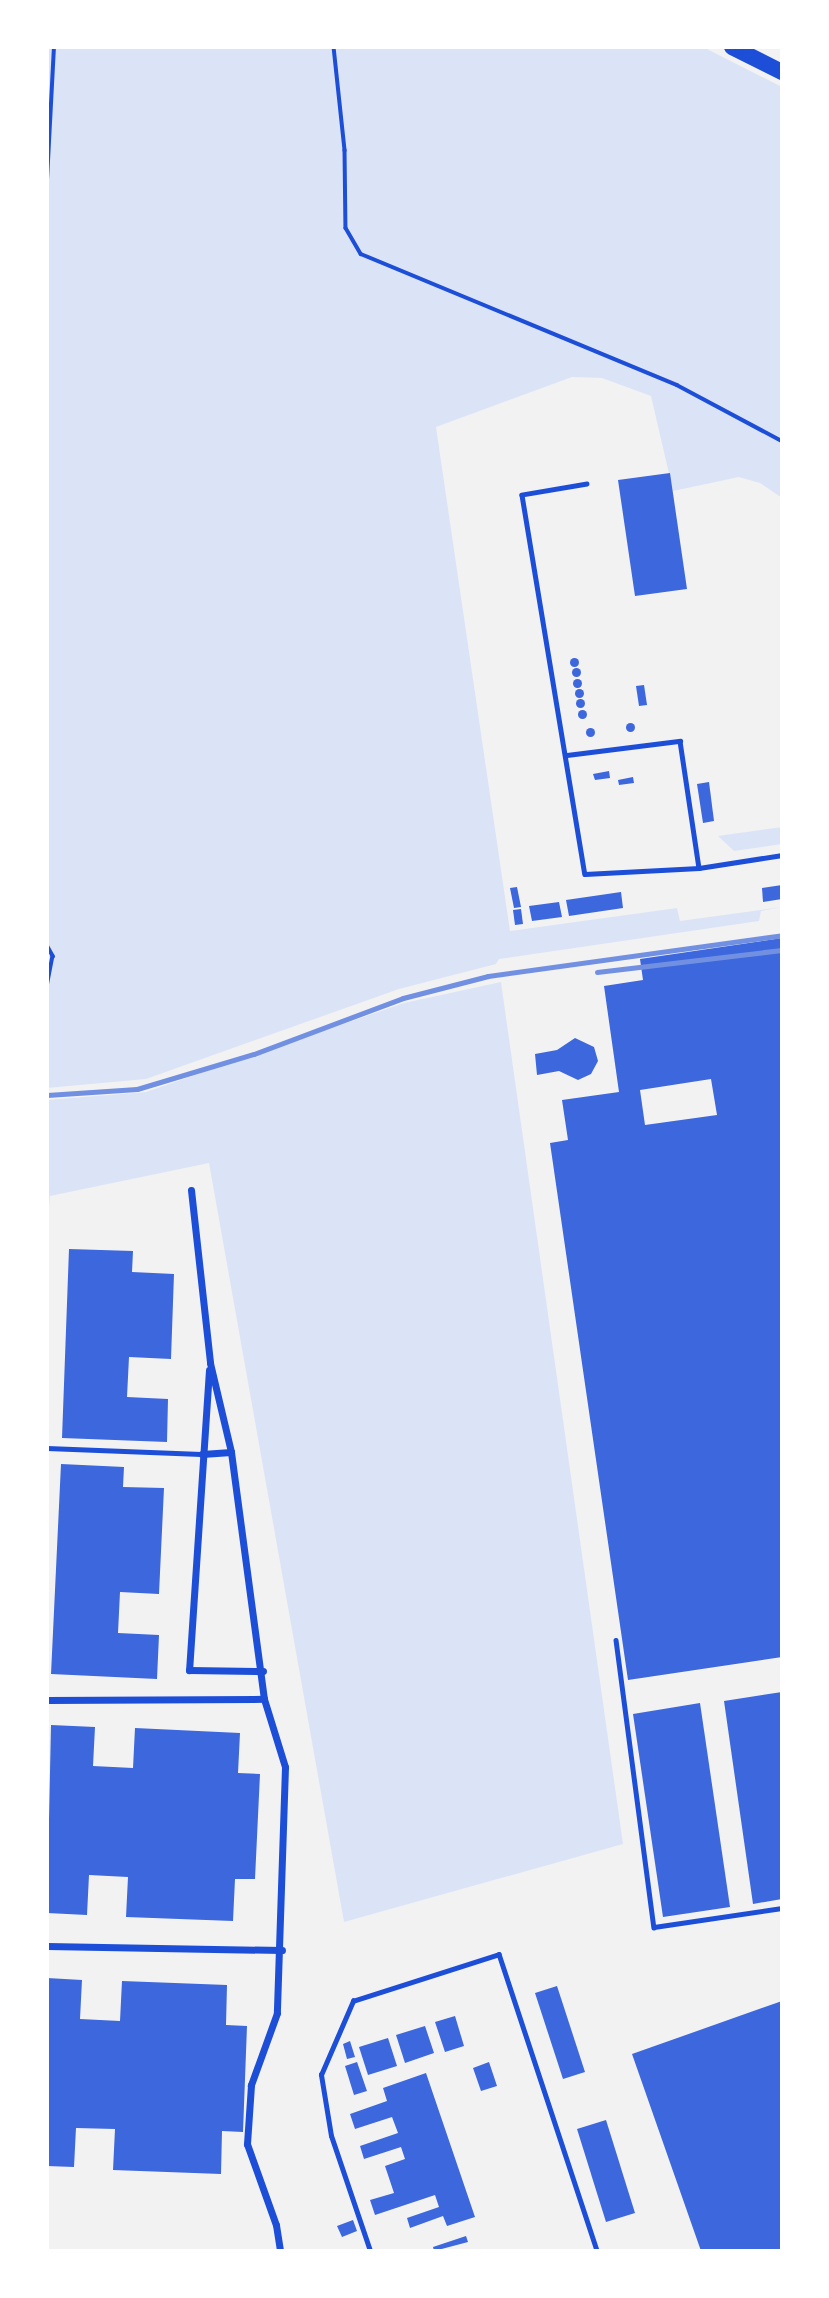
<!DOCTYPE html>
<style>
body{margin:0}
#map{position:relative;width:829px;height:2298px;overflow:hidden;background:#f2f2f2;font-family:Jost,sans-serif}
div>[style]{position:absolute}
.green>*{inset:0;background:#dbe4f7}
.building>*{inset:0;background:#3d67dc}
.round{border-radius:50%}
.path>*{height:3.5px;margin:-1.75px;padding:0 1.75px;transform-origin:1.75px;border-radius:1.75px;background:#1d4ed8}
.service>*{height:4.5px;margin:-2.25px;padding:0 2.25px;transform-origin:2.25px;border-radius:2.25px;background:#1d4ed8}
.minor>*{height:7px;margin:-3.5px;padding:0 3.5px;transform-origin:3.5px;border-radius:3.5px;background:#1d4ed8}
.motorway>*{height:16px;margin:-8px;padding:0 8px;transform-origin:8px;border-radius:8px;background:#1d4ed8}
.rail>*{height:5px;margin:-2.5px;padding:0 2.5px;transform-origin:2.5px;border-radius:2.5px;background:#7290e2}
span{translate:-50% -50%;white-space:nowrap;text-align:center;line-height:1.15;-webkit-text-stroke:7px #fff;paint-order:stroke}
.frame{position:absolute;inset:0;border:49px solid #fff;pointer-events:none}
</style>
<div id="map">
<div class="green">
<i style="clip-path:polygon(47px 47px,703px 47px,782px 87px,782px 498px,760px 483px,739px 477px,673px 491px,651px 396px,602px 378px,572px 377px,436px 427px,510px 931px,677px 908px,680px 921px,782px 907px,761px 911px,759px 921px,499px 959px,496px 964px,399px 989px,146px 1079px,47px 1088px)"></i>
<i style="clip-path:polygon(782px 827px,782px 844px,734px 851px,718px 836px)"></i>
<i style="clip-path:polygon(501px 982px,623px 1844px,344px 1922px,209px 1163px,50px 1196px,47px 1230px,47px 1100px,146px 1092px,404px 1003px)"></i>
</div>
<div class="building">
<i style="clip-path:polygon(670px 473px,687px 589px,635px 596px,618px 480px)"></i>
<i class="round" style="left:569.5px;top:657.5px;width:9px;height:9px"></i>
<i class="round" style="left:571.5px;top:667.5px;width:9px;height:9px"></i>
<i class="round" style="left:572.5px;top:678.5px;width:9px;height:9px"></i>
<i style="clip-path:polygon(644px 685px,647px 705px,639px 706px,636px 686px)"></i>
<i class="round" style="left:574.5px;top:688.5px;width:9px;height:9px"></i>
<i class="round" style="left:575.5px;top:698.5px;width:9px;height:9px"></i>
<i class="round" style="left:577.5px;top:709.5px;width:9px;height:9px"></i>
<i class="round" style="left:625.5px;top:722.5px;width:9px;height:9px"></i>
<i class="round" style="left:585.5px;top:727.5px;width:9px;height:9px"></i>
<i style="clip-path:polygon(609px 771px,610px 778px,595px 780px,593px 774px)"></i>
<i style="clip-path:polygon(633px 777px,634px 783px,619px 785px,618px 780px)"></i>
<i style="clip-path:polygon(709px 782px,714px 821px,703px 823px,697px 784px)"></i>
<i style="clip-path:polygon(782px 885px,782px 899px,763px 902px,762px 888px)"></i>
<i style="clip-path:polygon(517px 887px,521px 907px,514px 908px,510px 888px)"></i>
<i style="clip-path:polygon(621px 892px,623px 908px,569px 916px,566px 900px)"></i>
<i style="clip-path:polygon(559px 902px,562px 917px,532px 921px,529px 906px)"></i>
<i style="clip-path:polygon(521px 909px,523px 924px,515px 925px,513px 910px)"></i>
<i style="clip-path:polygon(evenodd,782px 938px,782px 1657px,628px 1680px,550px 1143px,568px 1140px,562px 1100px,619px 1092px,604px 986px,643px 980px,640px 959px,782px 938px,711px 1079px,717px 1115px,645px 1125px,640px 1090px,711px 1079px)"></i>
<i style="clip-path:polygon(575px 1038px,594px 1047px,598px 1061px,591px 1074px,578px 1080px,559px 1071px,537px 1075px,535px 1054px,557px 1050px)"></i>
<i style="clip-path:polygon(69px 1249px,133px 1251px,132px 1272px,174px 1274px,171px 1359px,129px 1357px,127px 1397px,168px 1399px,167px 1442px,62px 1438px)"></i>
<i style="clip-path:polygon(61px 1464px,124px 1467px,123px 1487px,164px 1488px,159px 1594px,120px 1592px,118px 1633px,159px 1635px,157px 1679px,51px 1674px)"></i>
<i style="clip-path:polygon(782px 1692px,782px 1899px,753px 1904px,724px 1701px)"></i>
<i style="clip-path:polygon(700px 1703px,730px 1907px,663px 1917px,633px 1714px)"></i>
<i style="clip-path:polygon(51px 1725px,95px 1727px,93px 1766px,133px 1768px,135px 1728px,240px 1733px,238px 1773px,260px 1774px,255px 1879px,235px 1879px,233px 1921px,126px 1917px,128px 1877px,89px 1875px,87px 1915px,47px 1913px)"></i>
<i style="clip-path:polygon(47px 1978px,82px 1980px,80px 2019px,120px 2021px,122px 1981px,227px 1985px,226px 2025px,247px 2026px,243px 2132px,222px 2131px,221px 2174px,113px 2170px,115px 2129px,76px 2128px,74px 2167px,47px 2166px)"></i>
<i style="clip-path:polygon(557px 1986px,585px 2072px,563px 2079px,535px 1993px)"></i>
<i style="clip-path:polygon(782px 2001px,782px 2251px,701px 2251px,632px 2054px)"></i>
<i style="clip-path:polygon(455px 2016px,464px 2046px,445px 2052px,435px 2022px)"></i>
<i style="clip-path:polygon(425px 2026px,434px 2053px,405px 2063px,396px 2035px)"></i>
<i style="clip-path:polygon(388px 2038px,397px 2066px,368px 2075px,359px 2047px)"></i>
<i style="clip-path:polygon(350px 2041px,355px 2057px,347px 2059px,343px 2044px)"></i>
<i style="clip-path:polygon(357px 2062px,367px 2091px,354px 2095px,345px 2066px)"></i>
<i style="clip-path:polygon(489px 2062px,497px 2086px,481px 2091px,473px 2068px)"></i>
<i style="clip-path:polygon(426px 2073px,475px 2217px,447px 2226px,443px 2216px,410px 2228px,407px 2218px,439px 2207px,435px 2195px,375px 2215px,370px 2200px,394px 2193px,385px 2166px,405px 2159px,401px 2147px,364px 2159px,360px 2146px,398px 2133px,392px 2117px,355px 2129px,350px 2114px,387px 2101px,383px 2088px)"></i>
<i style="clip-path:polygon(606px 2120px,635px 2213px,606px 2222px,577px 2129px)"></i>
<i style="clip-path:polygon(353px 2220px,357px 2231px,342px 2237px,337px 2226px)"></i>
<i style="clip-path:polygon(466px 2236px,468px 2242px,434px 2251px,433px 2247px)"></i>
</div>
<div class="path">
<i style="left:334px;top:47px;width:104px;rotate:83.9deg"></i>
<i style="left:345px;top:150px;width:78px;rotate:89.3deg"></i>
<i style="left:346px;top:228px;width:30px;rotate:60deg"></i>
<i style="left:361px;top:254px;width:342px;rotate:22.5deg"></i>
<i style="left:677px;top:385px;width:119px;rotate:28.1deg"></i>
<i style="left:47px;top:180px;width:133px;rotate:-87deg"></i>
<i style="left:47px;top:945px;width:13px;rotate:61deg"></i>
<i style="left:53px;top:956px;width:32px;rotate:101deg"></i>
</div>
<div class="service">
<i style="left:587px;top:484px;width:66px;rotate:170.4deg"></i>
<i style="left:522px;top:495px;width:384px;rotate:80.6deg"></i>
<i style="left:585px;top:874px;width:114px;rotate:-3deg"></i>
<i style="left:699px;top:868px;width:84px;rotate:-8.9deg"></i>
<i style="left:567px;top:755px;width:114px;rotate:-7.1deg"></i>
<i style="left:680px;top:741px;width:128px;rotate:81.5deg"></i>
<i style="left:47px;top:1448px;width:154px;rotate:2.2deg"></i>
<i style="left:616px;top:1640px;width:290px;rotate:82.5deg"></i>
<i style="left:654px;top:1927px;width:129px;rotate:-8.4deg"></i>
<i style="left:370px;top:2251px;width:121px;rotate:-108.7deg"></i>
<i style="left:331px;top:2136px;width:62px;rotate:-99.3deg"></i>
<i style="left:321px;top:2075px;width:81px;rotate:-66.6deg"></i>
<i style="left:353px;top:2001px;width:153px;rotate:-17.8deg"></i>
<i style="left:499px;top:1954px;width:313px;rotate:71.7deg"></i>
</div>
<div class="minor">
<i style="left:191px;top:1190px;width:174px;rotate:83.7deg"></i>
<i style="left:210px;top:1363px;width:91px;rotate:76.7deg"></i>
<i style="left:231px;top:1452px;width:249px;rotate:82.4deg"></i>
<i style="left:264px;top:1699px;width:71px;rotate:72.8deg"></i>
<i style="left:285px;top:1767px;width:246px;rotate:91.9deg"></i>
<i style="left:277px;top:2013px;width:77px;rotate:109.9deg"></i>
<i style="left:251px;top:2085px;width:59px;rotate:93.9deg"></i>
<i style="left:247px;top:2144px;width:86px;rotate:70.3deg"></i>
<i style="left:276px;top:2225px;width:26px;rotate:81deg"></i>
<i style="left:209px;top:1370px;width:301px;rotate:93.8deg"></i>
<i style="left:189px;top:1670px;width:74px;rotate:0.8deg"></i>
<i style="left:202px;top:1454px;width:29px;rotate:-4deg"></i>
<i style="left:47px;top:1700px;width:217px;rotate:-0.3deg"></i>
<i style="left:47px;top:1946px;width:235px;rotate:1deg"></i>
</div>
<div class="motorway">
<i style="left:732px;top:47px;width:56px;rotate:26.6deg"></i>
</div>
<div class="rail">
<i style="left:597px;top:972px;width:186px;rotate:-6.8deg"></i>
<i style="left:47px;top:1095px;width:90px;rotate:-3.8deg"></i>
<i style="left:137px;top:1089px;width:122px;rotate:-16.7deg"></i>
<i style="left:254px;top:1054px;width:159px;rotate:-20.6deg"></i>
<i style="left:403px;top:998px;width:88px;rotate:-14.5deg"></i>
<i style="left:488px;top:976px;width:297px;rotate:-7.9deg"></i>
</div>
<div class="frame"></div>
</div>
